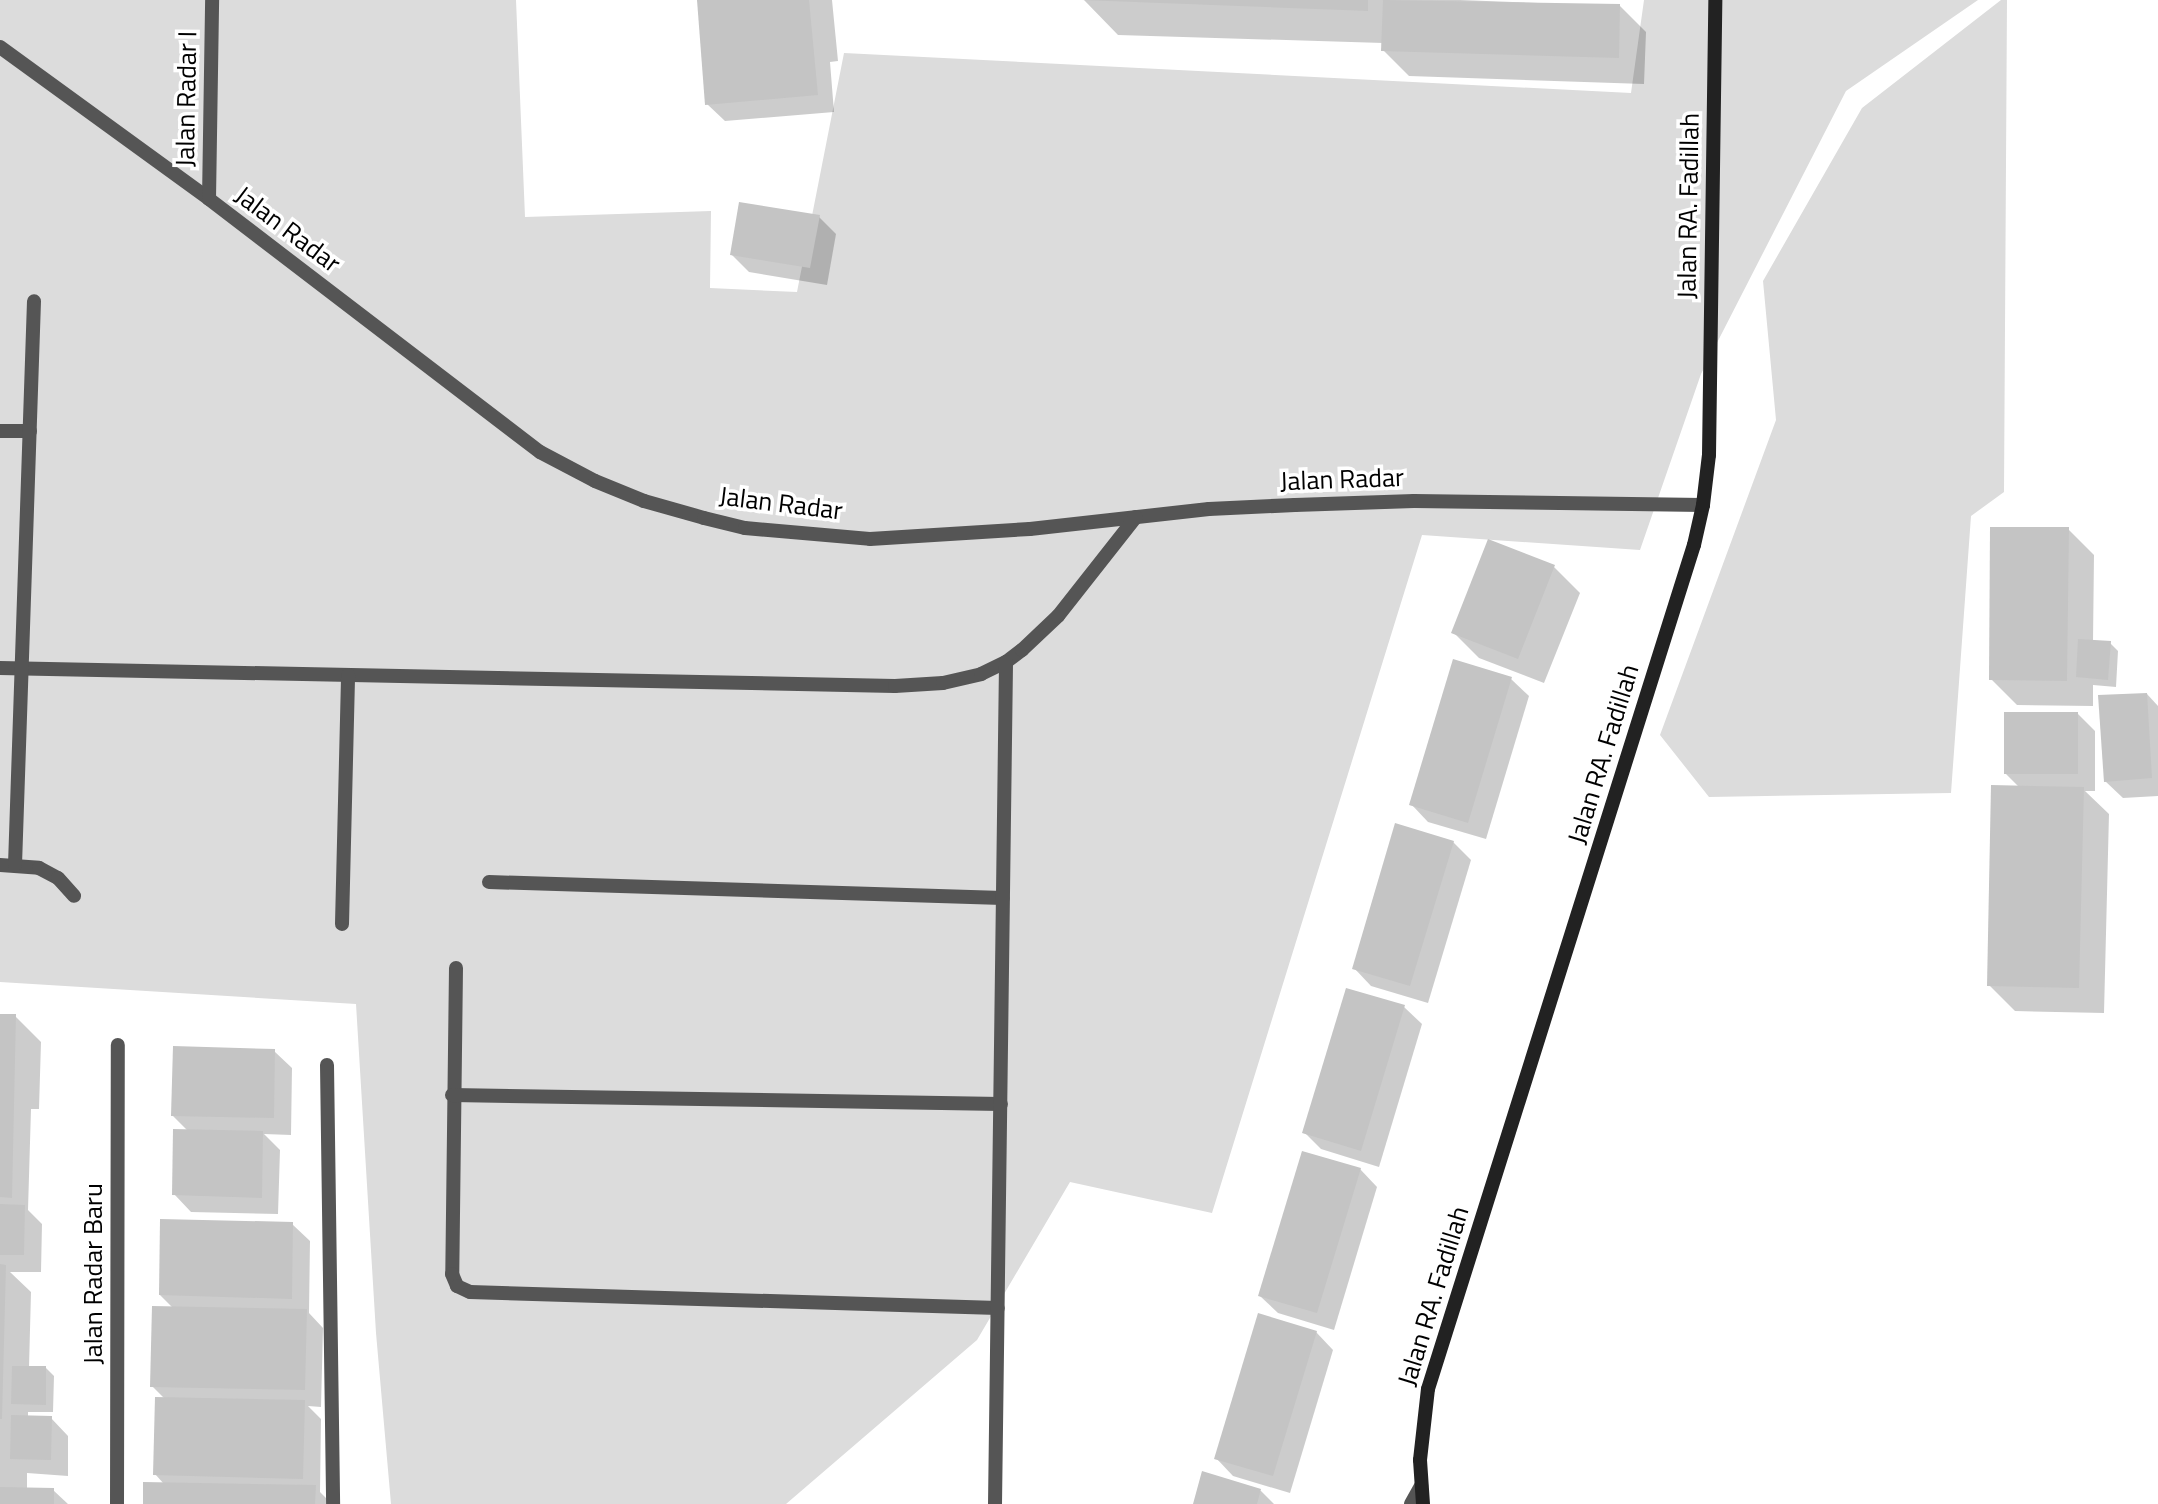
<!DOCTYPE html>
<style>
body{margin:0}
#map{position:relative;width:2158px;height:1504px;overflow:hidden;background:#fff;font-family:"Titillium Web",sans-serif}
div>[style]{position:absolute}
.green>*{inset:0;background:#dcdcdc}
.shadow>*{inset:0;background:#0003}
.building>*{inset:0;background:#c4c4c4}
.lane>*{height:14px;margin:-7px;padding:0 7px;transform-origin:7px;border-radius:7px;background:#555}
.street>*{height:14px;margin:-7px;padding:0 7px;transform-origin:7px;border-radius:7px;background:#555}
.secondary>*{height:14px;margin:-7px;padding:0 7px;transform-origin:7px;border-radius:7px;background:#222}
span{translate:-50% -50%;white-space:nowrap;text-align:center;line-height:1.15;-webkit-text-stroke:7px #fff;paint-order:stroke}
.street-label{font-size:26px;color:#000}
</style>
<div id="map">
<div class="green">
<i style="clip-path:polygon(0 0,516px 0,525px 217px,711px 211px,710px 288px,797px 292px,844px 53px,1631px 93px,1644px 0,1978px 0,1846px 91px,1701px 374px,1640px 550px,1422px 535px,1212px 1213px,1070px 1182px,977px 1340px,786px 1504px,391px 1504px,376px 1333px,356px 1004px,0 982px)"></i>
<i style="clip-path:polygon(2001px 0,2007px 0,2004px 492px,1971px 516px,1951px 793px,1709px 797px,1660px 735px,1776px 420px,1763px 281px,1862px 108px)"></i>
</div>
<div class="shadow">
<i style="clip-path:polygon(698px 0,832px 0,838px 61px,830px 62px,834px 112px,725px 121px,707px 104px)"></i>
<i style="clip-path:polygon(1084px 0,1460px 0,1620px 6px,1646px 32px,1644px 84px,1409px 76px,1383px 50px,1383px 43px,1118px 35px)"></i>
<i style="clip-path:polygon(819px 217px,836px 234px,827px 285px,749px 272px,732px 255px)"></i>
<i style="clip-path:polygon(2068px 529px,2094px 555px,2093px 642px,2110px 643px,2118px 651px,2116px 687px,2093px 685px,2093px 706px,2017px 705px,1991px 679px)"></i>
<i style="clip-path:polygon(1554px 567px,1580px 593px,1544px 683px,1479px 658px,1453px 632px)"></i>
<i style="clip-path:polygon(1511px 679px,1529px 696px,1486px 839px,1428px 822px,1411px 804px)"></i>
<i style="clip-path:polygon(2147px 694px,2158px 706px,2158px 796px,2123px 798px,2105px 781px)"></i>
<i style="clip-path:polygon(2078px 714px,2095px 731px,2095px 791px,2085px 791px,2109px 814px,2104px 1013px,2015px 1011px,1989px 985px,2019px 787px,2005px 773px)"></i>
<i style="clip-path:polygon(1453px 842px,1471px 860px,1428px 1003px,1371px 986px,1354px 968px)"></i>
<i style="clip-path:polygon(1404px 1007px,1422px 1024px,1379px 1167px,1321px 1149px,1304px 1132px)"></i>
<i style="clip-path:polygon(0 1015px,15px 1016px,41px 1042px,39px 1109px,31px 1109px,28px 1210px,42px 1224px,41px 1272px,10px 1272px,31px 1292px,29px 1368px,46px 1368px,54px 1376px,53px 1412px,28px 1412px,28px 1418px,51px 1418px,68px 1436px,68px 1476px,27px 1473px,27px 1489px,53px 1490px,68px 1504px,0 1504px)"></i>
<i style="clip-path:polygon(274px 1051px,292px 1068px,291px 1135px,264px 1134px,280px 1150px,278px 1214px,191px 1212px,174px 1194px,188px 1131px,173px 1116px)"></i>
<i style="clip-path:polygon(1360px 1169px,1377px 1187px,1334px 1330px,1278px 1313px,1260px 1296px)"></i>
<i style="clip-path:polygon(292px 1224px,310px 1241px,309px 1313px,323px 1328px,321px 1407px,308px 1406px,321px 1419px,320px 1492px,332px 1504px,144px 1504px,164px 1484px,155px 1474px,165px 1399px,152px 1386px,173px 1308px,160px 1295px)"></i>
<i style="clip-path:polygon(1316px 1332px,1333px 1350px,1290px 1493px,1233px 1476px,1216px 1458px)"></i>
<i style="clip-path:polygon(1203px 1473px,1261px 1491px,1274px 1504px,1194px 1504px)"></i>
</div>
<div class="building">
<i style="clip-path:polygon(697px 0,809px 0,818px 95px,705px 105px)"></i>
<i style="clip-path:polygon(1082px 0,1368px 0,1368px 11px)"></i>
<i style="clip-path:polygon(1383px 0,1620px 4px,1619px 58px,1381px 51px)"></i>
<i style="clip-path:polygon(739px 202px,820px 215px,810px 268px,730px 255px)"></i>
<i style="clip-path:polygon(1990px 527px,2069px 527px,2067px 681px,1989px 680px)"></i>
<i style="clip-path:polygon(1488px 539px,1555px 565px,1518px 659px,1451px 633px)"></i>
<i style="clip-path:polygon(2078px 639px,2111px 641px,2108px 680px,2076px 677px)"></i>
<i style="clip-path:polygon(1453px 659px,1512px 677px,1468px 823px,1409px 805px)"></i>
<i style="clip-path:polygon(2147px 693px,2152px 778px,2104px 782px,2098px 695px)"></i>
<i style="clip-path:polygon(2004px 712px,2078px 712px,2078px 774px,2004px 774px)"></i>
<i style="clip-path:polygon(1991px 785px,2084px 787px,2079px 988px,1987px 986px)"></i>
<i style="clip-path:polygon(1395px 823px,1454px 841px,1410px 986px,1352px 969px)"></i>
<i style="clip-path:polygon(1346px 988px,1405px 1005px,1361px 1151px,1302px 1133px)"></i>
<i style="clip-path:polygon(0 1014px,16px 1014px,12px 1198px,0 1197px)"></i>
<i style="clip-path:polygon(173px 1046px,275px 1049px,274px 1118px,171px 1116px)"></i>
<i style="clip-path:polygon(173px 1129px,263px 1131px,262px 1198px,172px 1195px)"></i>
<i style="clip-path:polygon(1302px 1151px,1361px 1168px,1317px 1313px,1258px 1296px)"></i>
<i style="clip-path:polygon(0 1204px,25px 1205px,24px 1255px,0 1255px)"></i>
<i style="clip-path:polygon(160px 1219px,293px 1222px,292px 1299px,159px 1295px)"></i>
<i style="clip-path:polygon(0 1264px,6px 1265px,2px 1419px,0 1419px)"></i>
<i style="clip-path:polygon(152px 1306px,307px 1309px,305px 1390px,150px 1387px)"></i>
<i style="clip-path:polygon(1258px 1313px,1317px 1331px,1273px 1476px,1214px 1459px)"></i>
<i style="clip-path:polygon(12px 1366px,46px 1366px,46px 1405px,11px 1404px)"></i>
<i style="clip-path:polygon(155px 1397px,305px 1400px,303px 1479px,153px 1475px)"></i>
<i style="clip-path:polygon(11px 1415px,52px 1416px,51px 1460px,10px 1459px)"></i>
<i style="clip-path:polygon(1202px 1471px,1261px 1489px,1257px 1504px,1193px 1504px)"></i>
<i style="clip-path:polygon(143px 1482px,316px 1485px,315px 1504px,143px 1504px)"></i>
<i style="clip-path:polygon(0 1487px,54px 1488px,54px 1504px,0 1504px)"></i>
</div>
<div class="lane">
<i style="left:1411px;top:1504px;width:21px;rotate:-61deg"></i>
</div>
<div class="street">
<i style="left:0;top:47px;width:258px;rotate:36deg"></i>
<i style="left:209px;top:199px;width:417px;rotate:37.4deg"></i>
<i style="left:540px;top:452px;width:62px;rotate:27.8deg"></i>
<i style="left:595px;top:481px;width:53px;rotate:22.2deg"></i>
<i style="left:644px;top:501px;width:62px;rotate:15.8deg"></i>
<i style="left:704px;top:518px;width:42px;rotate:13.7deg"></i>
<i style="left:745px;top:528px;width:125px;rotate:5deg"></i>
<i style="left:870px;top:539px;width:160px;rotate:-3.6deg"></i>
<i style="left:1030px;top:529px;width:180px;rotate:-6.4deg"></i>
<i style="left:1209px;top:509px;width:86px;rotate:-2.7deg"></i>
<i style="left:1295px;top:505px;width:119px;rotate:-1.9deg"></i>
<i style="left:1414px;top:501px;width:289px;rotate:0.8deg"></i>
<i style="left:209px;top:199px;width:199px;rotate:-89.1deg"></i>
<i style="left:0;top:431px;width:30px"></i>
<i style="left:0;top:668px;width:895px;rotate:1.15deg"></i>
<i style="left:895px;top:686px;width:48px;rotate:-3.6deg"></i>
<i style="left:943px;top:683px;width:39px;rotate:-13deg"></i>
<i style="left:981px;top:674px;width:28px;rotate:-26deg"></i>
<i style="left:1006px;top:662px;width:20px;rotate:-37deg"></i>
<i style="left:1022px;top:650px;width:50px;rotate:-43.4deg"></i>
<i style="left:1058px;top:616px;width:126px;rotate:-51.8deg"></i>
<i style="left:0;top:865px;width:39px;rotate:4deg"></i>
<i style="left:39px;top:868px;width:21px;rotate:28deg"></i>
<i style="left:58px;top:878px;width:24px;rotate:48deg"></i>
<i style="left:15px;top:865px;width:564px;rotate:-88.07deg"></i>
<i style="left:489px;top:882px;width:514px;rotate:1.78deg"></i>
<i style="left:342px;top:924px;width:249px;rotate:-88.6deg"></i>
<i style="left:456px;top:968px;width:306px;rotate:90.7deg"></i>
<i style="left:452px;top:1274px;width:13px;rotate:67deg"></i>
<i style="left:457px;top:1286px;width:14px;rotate:25deg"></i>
<i style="left:470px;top:1292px;width:528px;rotate:1.74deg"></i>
<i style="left:327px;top:1065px;width:439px;rotate:89.2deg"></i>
<i style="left:452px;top:1095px;width:549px;rotate:0.94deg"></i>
<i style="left:117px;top:1504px;width:459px;rotate:-89.9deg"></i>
<i style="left:995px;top:1504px;width:842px;rotate:-89.25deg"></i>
</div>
<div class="secondary">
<i style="left:1423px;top:1504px;width:44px;rotate:-93.9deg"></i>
<i style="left:1420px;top:1460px;width:71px;rotate:-83.6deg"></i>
<i style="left:1428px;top:1389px;width:885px;rotate:-72.51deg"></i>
<i style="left:1694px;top:545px;width:41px;rotate:-77.3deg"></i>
<i style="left:1703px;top:505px;width:50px;rotate:-83.2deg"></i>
<i style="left:1709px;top:455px;width:455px;rotate:-89.2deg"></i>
</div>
<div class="street-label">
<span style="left:186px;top:99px;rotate:-89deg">Jalan Radar I</span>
<span style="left:1688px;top:206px;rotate:-89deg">Jalan RA. Fadillah</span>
<span style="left:288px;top:229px;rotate:37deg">Jalan Radar</span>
<span style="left:1342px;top:479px;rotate:-2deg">Jalan Radar</span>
<span style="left:781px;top:503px;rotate:7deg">Jalan Radar</span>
<span style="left:1603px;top:754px;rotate:-73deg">Jalan RA. Fadillah</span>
<span style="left:93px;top:1274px;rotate:-90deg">Jalan Radar Baru</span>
<span style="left:1433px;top:1296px;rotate:-73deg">Jalan RA. Fadillah</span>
</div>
</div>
